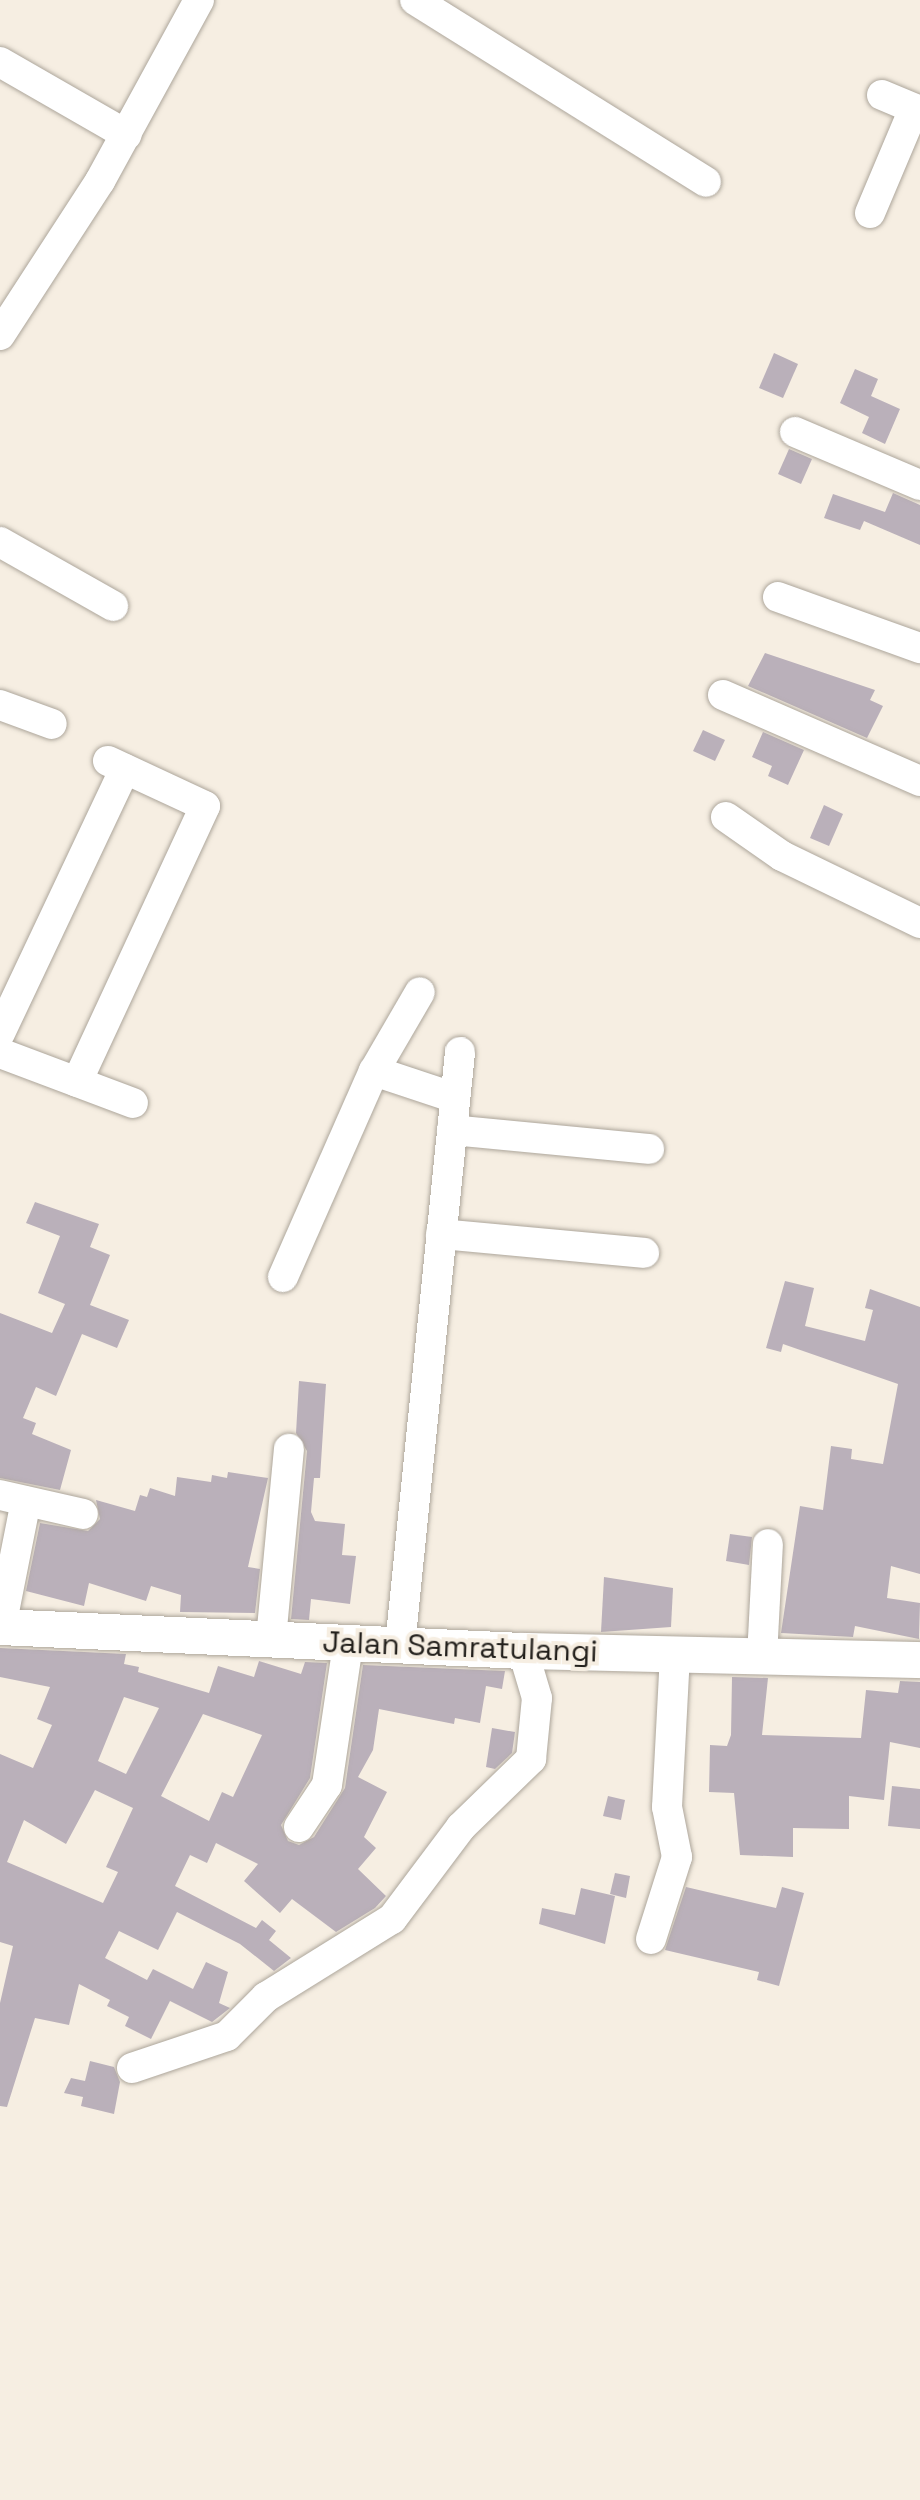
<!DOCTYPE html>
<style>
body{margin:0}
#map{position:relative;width:920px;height:2500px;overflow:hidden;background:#f6eee2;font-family:"Space Grotesk",sans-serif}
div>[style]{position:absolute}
.building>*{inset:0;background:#bab0ba}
.roads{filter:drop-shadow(0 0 2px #ada69b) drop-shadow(0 0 2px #ada69b)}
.minor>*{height:30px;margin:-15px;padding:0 15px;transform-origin:15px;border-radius:15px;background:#fff}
.major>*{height:36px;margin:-18px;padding:0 18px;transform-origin:18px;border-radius:18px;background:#fff}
span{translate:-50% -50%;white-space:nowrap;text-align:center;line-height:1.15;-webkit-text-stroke:8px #f6eee2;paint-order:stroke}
.street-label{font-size:30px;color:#23201c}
</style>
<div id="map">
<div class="building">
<i style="clip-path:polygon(774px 353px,798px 364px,783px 398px,759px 388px)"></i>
<i style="clip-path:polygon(855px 369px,878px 379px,871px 396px,900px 409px,885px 444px,862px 433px,869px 417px,840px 403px)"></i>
<i style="clip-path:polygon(789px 449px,812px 459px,801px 484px,778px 474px)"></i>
<i style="clip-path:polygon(893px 493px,920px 505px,920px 545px,864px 521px,860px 530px,824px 518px,833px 494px,885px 512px)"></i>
<i style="clip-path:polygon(765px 653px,875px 690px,870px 700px,883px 706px,867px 738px,748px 686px)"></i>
<i style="clip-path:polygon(703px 730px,725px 740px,715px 761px,693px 751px)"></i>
<i style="clip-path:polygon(763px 732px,804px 750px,788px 785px,768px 776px,772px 766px,752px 757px)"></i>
<i style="clip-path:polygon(824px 805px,843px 814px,829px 846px,810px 838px)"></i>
<i style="clip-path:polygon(35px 1202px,99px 1224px,90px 1247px,110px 1255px,90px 1305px,129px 1320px,117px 1348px,82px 1334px,56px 1396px,36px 1387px,23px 1418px,36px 1423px,32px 1434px,71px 1450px,60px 1490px,0 1478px,0 1313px,52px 1333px,65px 1304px,38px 1293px,60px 1236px,26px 1223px)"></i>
<i style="clip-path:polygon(785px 1281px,814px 1288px,805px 1326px,865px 1341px,873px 1310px,865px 1308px,870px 1289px,920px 1307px,920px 1574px,891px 1566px,887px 1598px,920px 1603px,919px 1639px,855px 1626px,853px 1637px,781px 1633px,800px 1506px,823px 1510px,831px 1446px,852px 1449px,851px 1459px,883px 1464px,898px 1384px,783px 1344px,781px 1352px,766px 1348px)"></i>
<i style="clip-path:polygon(299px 1381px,326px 1384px,320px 1478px,314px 1478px,311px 1512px,315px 1521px,345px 1524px,342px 1555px,356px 1556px,350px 1604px,311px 1599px,309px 1620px,291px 1619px,307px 1451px,296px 1433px)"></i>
<i style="clip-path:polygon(228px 1472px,268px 1478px,248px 1567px,260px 1569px,255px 1613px,180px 1612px,181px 1595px,151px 1586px,146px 1601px,89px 1583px,84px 1606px,26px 1591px,40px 1523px,88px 1531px,100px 1519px,96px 1500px,135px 1511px,140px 1495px,147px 1497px,150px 1488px,175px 1496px,177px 1477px,211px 1482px,212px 1475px,227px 1478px)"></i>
<i style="clip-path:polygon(730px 1534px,752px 1537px,749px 1565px,726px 1561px)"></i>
<i style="clip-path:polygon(604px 1577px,673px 1588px,671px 1627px,601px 1632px)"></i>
<i style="clip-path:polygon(evenodd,0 1648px,126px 1654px,124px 1664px,139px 1667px,138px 1672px,209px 1693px,218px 1666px,254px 1677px,259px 1661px,301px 1674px,305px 1662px,327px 1663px,310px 1778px,281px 1825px,288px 1841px,299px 1845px,314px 1837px,345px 1788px,363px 1665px,505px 1671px,502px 1689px,486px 1686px,480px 1723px,455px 1718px,454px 1724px,379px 1709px,373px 1750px,358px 1777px,387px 1792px,364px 1837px,376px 1848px,358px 1869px,386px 1896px,375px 1908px,336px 1932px,292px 1899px,280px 1913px,244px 1881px,258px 1864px,216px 1843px,207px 1863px,190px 1855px,175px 1886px,256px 1928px,262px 1920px,276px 1931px,269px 1940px,291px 1958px,274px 1971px,240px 1944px,177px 1912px,158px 1950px,119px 1931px,105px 1958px,147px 1980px,153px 1969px,193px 1989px,206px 1962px,228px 1972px,219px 2003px,230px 2008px,212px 2022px,170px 2001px,151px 2039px,125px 2026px,129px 2017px,107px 2006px,110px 2000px,79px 1984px,69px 2025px,35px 2018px,7px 2107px,0 2106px,0 2003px,13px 1946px,0 1942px,0 1754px,33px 1768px,52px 1725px,37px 1719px,50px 1687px,0 1677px,0 1648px,124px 1697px,159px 1708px,126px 1774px,98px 1761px,124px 1697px,0 1648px,203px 1714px,262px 1735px,233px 1797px,222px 1792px,209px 1821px,161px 1796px,203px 1714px,0 1648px,95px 1790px,133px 1808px,106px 1867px,118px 1872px,103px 1903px,7px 1862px,24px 1820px,66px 1844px,95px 1790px)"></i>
<i style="clip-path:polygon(732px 1677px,768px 1678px,762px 1735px,861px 1738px,866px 1690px,898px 1693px,900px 1681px,920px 1682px,920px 1748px,890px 1742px,884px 1800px,849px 1796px,849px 1829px,793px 1828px,793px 1857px,740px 1855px,734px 1793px,709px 1792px,710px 1745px,727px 1746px,731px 1735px)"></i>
<i style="clip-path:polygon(492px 1728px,515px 1732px,512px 1753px,495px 1769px,486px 1767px)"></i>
<i style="clip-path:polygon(892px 1786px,920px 1789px,920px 1829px,888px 1826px)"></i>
<i style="clip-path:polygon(608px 1796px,625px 1800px,621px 1820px,603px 1816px)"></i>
<i style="clip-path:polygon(615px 1873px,630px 1876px,626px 1898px,610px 1894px)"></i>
<i style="clip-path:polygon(686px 1887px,776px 1908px,782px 1887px,804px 1893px,779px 1986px,757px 1980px,759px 1972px,665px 1950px)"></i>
<i style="clip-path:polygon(581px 1888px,615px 1896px,605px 1944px,539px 1924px,542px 1908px,575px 1915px)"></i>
<i style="clip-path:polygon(90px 2061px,114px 2067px,120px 2082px,114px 2114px,81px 2106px,83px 2097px,64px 2093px,71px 2078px,85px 2081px)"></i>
</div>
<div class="roads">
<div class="minor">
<i style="left:415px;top:0;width:343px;rotate:32deg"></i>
<i style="left:0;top:62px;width:146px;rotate:29.9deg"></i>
<i style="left:882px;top:95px;width:41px;rotate:22.8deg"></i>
<i style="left:870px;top:213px;width:113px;rotate:-67.1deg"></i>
<i style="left:0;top:335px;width:184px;rotate:-57deg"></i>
<i style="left:100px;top:181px;width:206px;rotate:-61.3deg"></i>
<i style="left:795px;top:432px;width:136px;rotate:23deg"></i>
<i style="left:0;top:542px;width:130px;rotate:29.5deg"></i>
<i style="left:778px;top:597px;width:151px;rotate:19.8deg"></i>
<i style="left:723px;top:695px;width:215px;rotate:23.6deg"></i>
<i style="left:0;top:705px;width:55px;rotate:20.1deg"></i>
<i style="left:726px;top:817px;width:68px;rotate:34.9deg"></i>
<i style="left:782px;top:856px;width:153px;rotate:25.9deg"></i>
<i style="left:0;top:1033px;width:292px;rotate:-64.7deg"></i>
<i style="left:0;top:1053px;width:142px;rotate:20.6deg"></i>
<i style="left:374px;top:1071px;width:85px;rotate:18.4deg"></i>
<i style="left:77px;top:1082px;width:304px;rotate:-65.1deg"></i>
<i style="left:205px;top:806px;width:107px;rotate:-155.1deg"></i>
<i style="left:452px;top:1130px;width:198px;rotate:5.5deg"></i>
<i style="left:441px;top:1234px;width:204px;rotate:5.3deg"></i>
<i style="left:283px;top:1277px;width:225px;rotate:-66.2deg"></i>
<i style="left:374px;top:1071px;width:91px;rotate:-59.8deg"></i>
<i style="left:0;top:1495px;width:85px;rotate:12.9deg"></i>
<i style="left:1px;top:1627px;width:128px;rotate:-78.8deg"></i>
<i style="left:271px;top:1639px;width:191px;rotate:-84.6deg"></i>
<i style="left:400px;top:1646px;width:597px;rotate:-84.23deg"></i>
<i style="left:762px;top:1657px;width:113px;rotate:-87deg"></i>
<i style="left:299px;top:1827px;width:50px;rotate:-56.3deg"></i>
<i style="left:327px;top:1785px;width:143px;rotate:-81.5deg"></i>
<i style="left:651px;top:1939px;width:86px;rotate:-72.4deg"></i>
<i style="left:677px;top:1857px;width:51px;rotate:-101.3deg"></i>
<i style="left:667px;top:1807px;width:152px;rotate:-87deg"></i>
<i style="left:132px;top:2068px;width:100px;rotate:-18.6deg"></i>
<i style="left:227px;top:2036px;width:55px;rotate:-45deg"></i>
<i style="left:266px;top:1997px;width:148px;rotate:-31.8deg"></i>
<i style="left:392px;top:1919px;width:115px;rotate:-53.1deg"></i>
<i style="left:461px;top:1827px;width:98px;rotate:-44.2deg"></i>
<i style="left:531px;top:1759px;width:61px;rotate:-84.4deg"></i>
<i style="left:537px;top:1698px;width:49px;rotate:-106.6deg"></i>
</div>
<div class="major">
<i style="left:0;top:1627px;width:524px;rotate:2.63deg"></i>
<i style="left:523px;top:1651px;width:397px;rotate:1.3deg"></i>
</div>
</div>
<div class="street-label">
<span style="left:460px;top:1647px;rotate:2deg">Jalan Samratulangi</span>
</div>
</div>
